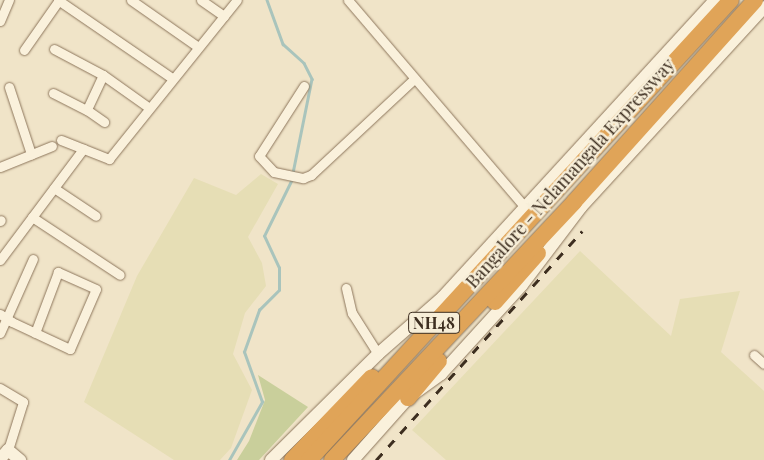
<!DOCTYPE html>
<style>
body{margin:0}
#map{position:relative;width:764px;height:460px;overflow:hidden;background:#f0e4c8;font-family:"Playfair Display",serif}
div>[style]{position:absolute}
.farmland>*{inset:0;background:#e6deb5}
.green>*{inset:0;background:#c9cf9b}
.stream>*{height:2.5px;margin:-1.25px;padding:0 1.25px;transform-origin:1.25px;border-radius:1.25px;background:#a9c4bc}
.roads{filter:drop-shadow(0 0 1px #8d765c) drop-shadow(0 0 1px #8d765c)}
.street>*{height:9px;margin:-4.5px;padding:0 4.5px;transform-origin:4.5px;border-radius:4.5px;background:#faf1dc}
.secondary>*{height:12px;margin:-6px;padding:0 6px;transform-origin:6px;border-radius:6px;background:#faf1dc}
.highway>*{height:16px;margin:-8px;padding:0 8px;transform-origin:8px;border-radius:8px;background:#e0a458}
.rail>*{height:2.5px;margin-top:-1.25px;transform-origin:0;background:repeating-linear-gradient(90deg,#3d2e20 0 9px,transparent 0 18px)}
span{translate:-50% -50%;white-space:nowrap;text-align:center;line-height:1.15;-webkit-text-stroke:5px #f7eed8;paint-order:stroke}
.shield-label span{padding:1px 4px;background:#f7eed8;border:1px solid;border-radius:4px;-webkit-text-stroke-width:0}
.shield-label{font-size:16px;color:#3d2e20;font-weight:700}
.street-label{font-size:18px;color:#3d2e20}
</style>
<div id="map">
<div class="farmland">
<i style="clip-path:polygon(261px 174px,278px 184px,248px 237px,262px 263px,266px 286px,245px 313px,233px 354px,252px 390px,231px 448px,220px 460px,174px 460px,84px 402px,137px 276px,194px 178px,236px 195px)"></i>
<i style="clip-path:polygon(580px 251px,671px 336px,680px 299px,740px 291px,721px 352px,764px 391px,764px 460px,446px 460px,412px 430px)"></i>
</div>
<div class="green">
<i style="clip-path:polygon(258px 375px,308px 407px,259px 460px,237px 460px,249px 441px,265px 400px)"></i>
</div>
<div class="stream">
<i style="left:267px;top:0;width:47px;rotate:70deg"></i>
<i style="left:283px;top:44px;width:28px;rotate:42deg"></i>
<i style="left:304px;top:63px;width:18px;rotate:63deg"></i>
<i style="left:312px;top:79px;width:96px;rotate:101.4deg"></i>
<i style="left:229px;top:460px;width:67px;rotate:-60.4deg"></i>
<i style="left:262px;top:402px;width:53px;rotate:-109.8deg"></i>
<i style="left:244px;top:352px;width:45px;rotate:-70.3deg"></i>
<i style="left:259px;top:310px;width:28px;rotate:-45deg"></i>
<i style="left:279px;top:290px;width:22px;rotate:-90deg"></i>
<i style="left:279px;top:268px;width:35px;rotate:-115deg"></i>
<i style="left:264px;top:236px;width:64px;rotate:-63.8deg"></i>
</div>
<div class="roads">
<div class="street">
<i style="left:58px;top:0;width:138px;rotate:34.4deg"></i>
<i style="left:131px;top:0;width:82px;rotate:35deg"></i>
<i style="left:201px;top:0;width:28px;rotate:35deg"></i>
<i style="left:348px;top:0;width:272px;rotate:49.5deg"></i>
<i style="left:0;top:21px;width:23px;rotate:-67deg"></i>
<i style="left:54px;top:49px;width:55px;rotate:28deg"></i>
<i style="left:103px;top:75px;width:55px;rotate:35.4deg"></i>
<i style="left:24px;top:50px;width:61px;rotate:-55deg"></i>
<i style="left:103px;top:75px;width:38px;rotate:115deg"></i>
<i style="left:87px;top:110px;width:21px;rotate:35deg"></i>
<i style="left:304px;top:86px;width:83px;rotate:122.7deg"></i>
<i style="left:259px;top:156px;width:22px;rotate:47deg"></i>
<i style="left:274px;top:172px;width:30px;rotate:12deg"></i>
<i style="left:303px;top:178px;width:9px;rotate:-21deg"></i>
<i style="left:311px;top:175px;width:139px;rotate:-43deg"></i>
<i style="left:9px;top:87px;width:71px;rotate:71.8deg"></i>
<i style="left:53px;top:93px;width:38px;rotate:27deg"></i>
<i style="left:61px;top:140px;width:52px;rotate:21.6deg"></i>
<i style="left:109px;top:159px;width:204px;rotate:-51.2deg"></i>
<i style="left:0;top:167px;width:56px;rotate:-22deg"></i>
<i style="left:54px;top:188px;width:50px;rotate:33.7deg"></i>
<i style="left:32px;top:217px;width:105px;rotate:33.4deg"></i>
<i style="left:0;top:221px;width:1px;rotate:-45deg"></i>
<i style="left:0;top:260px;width:139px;rotate:-53.2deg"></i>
<i style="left:346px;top:288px;width:26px;rotate:77deg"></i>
<i style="left:352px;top:313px;width:49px;rotate:57.6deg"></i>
<i style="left:0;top:314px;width:14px;rotate:34deg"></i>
<i style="left:12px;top:322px;width:64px;rotate:25deg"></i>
<i style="left:70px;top:349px;width:65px;rotate:-66.6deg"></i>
<i style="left:96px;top:289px;width:42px;rotate:-155.9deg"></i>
<i style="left:58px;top:272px;width:65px;rotate:110.7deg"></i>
<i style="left:0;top:333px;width:81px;rotate:-66deg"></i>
<i style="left:754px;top:355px;width:13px;rotate:42deg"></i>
<i style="left:0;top:388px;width:27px;rotate:31deg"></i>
<i style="left:23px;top:402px;width:50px;rotate:107.4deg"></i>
</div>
<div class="secondary">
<i style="left:0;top:459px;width:12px;rotate:-48deg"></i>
<i style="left:8px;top:450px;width:16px;rotate:40deg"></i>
<i style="left:271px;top:460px;width:151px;rotate:-44.7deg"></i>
<i style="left:378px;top:354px;width:86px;rotate:-41.2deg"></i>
<i style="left:443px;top:297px;width:403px;rotate:-47.5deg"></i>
<i style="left:353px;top:460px;width:83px;rotate:-48.4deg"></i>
<i style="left:408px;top:398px;width:41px;rotate:-36deg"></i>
<i style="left:441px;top:374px;width:120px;rotate:-47.7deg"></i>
<i style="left:522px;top:285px;width:98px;rotate:-52.9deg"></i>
<i style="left:581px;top:207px;width:271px;rotate:-47.5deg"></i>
</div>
<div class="highway">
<i style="left:495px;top:302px;width:65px;rotate:-48.7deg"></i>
<i style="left:408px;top:398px;width:48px;rotate:-50deg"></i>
<i style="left:292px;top:460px;width:115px;rotate:-46.1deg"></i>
<i style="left:309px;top:460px;width:624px;rotate:-47.47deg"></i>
<i style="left:332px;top:460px;width:354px;rotate:-46.8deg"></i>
<i style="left:574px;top:202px;width:271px;rotate:-48.1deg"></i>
</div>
</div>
<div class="rail">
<i style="left:376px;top:460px;width:308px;rotate:-48deg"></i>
</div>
<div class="shield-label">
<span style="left:434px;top:323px">NH48</span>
</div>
<div class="street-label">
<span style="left:570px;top:173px;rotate:-48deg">Bangalore - Nelamangala Expressway</span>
</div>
</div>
